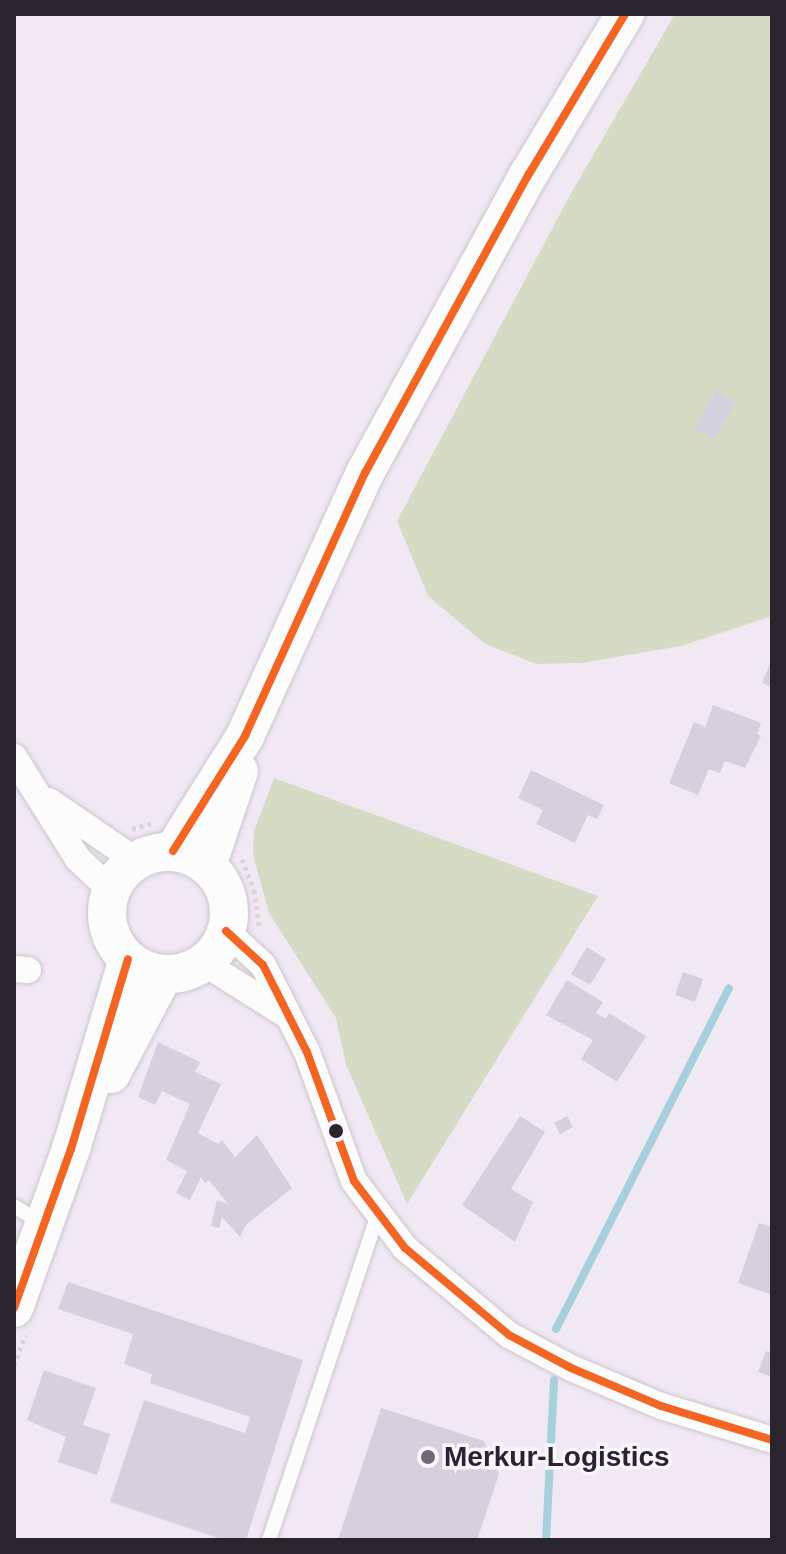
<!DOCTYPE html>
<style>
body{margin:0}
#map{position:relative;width:786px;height:1554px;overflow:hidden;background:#f0e9f3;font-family:Arial,sans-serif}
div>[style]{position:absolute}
.green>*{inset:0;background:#d6dbc6}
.stream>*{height:8px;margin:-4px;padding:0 4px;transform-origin:4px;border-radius:4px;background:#a6d0db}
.building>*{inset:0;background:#d4d0de}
.path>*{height:5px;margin-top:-2.5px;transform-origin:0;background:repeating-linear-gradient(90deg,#d8d6d9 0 4px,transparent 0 8px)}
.roads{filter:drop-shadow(0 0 2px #cbc6ce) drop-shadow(0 0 2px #cbc6ce)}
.lane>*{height:14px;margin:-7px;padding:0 7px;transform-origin:7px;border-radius:7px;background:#fdfcfd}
.street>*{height:26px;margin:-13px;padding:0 13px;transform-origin:13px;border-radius:13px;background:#fdfcfd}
.secondary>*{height:38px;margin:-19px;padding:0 19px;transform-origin:19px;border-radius:19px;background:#fdfcfd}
.secondary>.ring{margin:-19px;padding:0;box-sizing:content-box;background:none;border:38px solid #fdfcfd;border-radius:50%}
.bus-1>*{height:8px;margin:-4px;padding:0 4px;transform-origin:4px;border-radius:4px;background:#f26522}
.dots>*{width:22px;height:22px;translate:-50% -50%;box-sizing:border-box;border:4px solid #fbf4ff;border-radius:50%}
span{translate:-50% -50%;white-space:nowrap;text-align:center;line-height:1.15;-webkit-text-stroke:7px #fbf4ff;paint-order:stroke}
.poi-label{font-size:28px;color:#2a252c;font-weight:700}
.left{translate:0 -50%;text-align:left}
.frame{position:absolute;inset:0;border:16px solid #2a252c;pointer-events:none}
</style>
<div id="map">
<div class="green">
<i style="clip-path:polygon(675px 14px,772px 14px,772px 616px,681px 646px,581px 663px,536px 664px,485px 644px,428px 596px,397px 521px,570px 195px)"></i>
<i style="clip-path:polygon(274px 778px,598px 896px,407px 1204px,346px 1065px,336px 1018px,269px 913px,253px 855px,254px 831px)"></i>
</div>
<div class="stream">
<i style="left:556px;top:1329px;width:382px;rotate:-63.1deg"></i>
<i style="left:546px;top:1540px;width:160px;rotate:-87.1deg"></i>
</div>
<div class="building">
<i style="clip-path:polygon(716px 391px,736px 403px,713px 440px,694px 428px)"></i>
<i style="clip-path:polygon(772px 659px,772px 687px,762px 683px)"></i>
<i style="clip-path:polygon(713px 705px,761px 723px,757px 734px,761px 736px,745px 768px,725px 761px,720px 773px,709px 769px,698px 795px,669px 783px,694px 722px,705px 727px)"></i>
<i style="clip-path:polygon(531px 770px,604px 805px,597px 819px,588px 815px,575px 843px,536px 824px,543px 810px,518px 798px)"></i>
<i style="clip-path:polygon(587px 947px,606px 959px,590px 985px,571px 974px)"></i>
<i style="clip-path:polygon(683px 972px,703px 979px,695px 1002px,675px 995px)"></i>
<i style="clip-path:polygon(567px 980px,603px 1002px,596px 1013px,606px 1019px,609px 1013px,646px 1036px,617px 1082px,581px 1059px,593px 1040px,546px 1015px)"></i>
<i style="clip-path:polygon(158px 1042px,200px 1062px,195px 1072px,221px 1084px,198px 1133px,218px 1144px,222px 1140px,235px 1157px,257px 1135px,292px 1188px,246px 1225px,240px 1237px,222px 1217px,219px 1228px,211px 1226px,217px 1200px,228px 1204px,209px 1180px,205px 1183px,201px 1177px,190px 1200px,176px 1193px,187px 1171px,166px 1160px,190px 1104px,162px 1091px,155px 1105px,138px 1097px)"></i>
<i style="clip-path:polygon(520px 1116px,545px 1132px,511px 1189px,533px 1202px,515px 1242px,462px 1205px)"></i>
<i style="clip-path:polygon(567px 1116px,573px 1127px,560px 1134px,554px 1123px)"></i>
<i style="clip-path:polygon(759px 1223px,772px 1227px,772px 1295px,738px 1283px)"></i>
<i style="clip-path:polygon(68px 1282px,303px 1360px,246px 1540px,224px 1540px,110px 1502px,144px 1400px,245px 1433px,250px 1417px,150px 1383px,152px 1374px,124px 1364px,133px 1334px,58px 1309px)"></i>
<i style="clip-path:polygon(766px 1351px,772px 1353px,772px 1377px,758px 1372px)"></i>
<i style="clip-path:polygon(44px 1370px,96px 1388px,83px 1425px,110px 1434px,97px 1475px,58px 1462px,66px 1437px,27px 1420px)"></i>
<i style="clip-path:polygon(381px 1408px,484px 1441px,499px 1474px,477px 1540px,338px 1540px)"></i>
</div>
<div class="path">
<i style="left:132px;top:829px;width:22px;rotate:-16deg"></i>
<i style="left:242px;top:859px;width:33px;rotate:69deg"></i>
<i style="left:254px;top:890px;width:36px;rotate:82deg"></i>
<i style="left:14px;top:1366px;width:33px;rotate:-70deg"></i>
</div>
<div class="roads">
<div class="lane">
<i style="left:14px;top:1206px;width:36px;rotate:32deg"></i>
<i style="left:269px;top:1540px;width:344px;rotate:-71.5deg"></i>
</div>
<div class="street">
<i style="left:14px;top:757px;width:120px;rotate:57.9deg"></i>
<i style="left:78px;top:859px;width:45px;rotate:43.2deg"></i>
<i style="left:49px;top:801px;width:104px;rotate:34.5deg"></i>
<i style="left:226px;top:931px;width:50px;rotate:42.6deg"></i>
<i style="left:263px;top:965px;width:97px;rotate:63.2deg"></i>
<i style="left:307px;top:1052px;width:137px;rotate:70deg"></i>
<i style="left:354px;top:1181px;width:84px;rotate:52.7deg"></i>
<i style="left:405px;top:1248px;width:136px;rotate:39.9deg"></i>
<i style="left:509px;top:1335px;width:70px;rotate:28deg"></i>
<i style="left:571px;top:1368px;width:98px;rotate:22.9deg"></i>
<i style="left:661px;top:1406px;width:116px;rotate:17deg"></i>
<i style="left:204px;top:963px;width:99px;rotate:32.2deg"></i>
<i style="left:14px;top:969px;width:14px;rotate:4deg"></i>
</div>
<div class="secondary">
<i style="left:173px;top:851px;width:136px;rotate:-57.9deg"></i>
<i style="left:245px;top:736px;width:289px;rotate:-65.5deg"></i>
<i style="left:365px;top:473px;width:341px;rotate:-61.3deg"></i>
<i style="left:529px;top:174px;width:187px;rotate:-59deg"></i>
<i class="ring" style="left:107px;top:852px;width:84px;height:84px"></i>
<i style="left:207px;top:866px;width:100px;rotate:-71.4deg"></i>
<i style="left:111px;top:1074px;width:113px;rotate:-62.1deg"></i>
<i style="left:14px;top:1308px;width:169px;rotate:-70.3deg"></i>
<i style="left:71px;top:1149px;width:198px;rotate:-73.3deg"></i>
</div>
</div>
<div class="bus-1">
<i style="left:173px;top:851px;width:136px;rotate:-57.9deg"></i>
<i style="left:245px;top:736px;width:289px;rotate:-65.5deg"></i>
<i style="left:365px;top:473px;width:341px;rotate:-61.3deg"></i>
<i style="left:529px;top:174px;width:187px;rotate:-59deg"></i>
<i style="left:226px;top:931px;width:50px;rotate:42.6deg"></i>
<i style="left:263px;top:965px;width:97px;rotate:63.2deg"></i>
<i style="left:307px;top:1052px;width:137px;rotate:70deg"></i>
<i style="left:354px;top:1181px;width:84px;rotate:52.7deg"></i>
<i style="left:405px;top:1248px;width:136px;rotate:39.9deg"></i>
<i style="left:509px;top:1335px;width:70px;rotate:28deg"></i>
<i style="left:571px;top:1368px;width:98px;rotate:22.9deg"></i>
<i style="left:661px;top:1406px;width:116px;rotate:17deg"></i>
<i style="left:14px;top:1308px;width:169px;rotate:-70.3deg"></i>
<i style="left:71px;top:1149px;width:198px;rotate:-73.3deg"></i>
</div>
<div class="dots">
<i style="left:336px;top:1131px;background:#2a252c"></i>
<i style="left:428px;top:1457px;background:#6f6a72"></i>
</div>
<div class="poi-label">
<span class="left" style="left:444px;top:1457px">Merkur-Logistics</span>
</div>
<div class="frame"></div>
</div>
